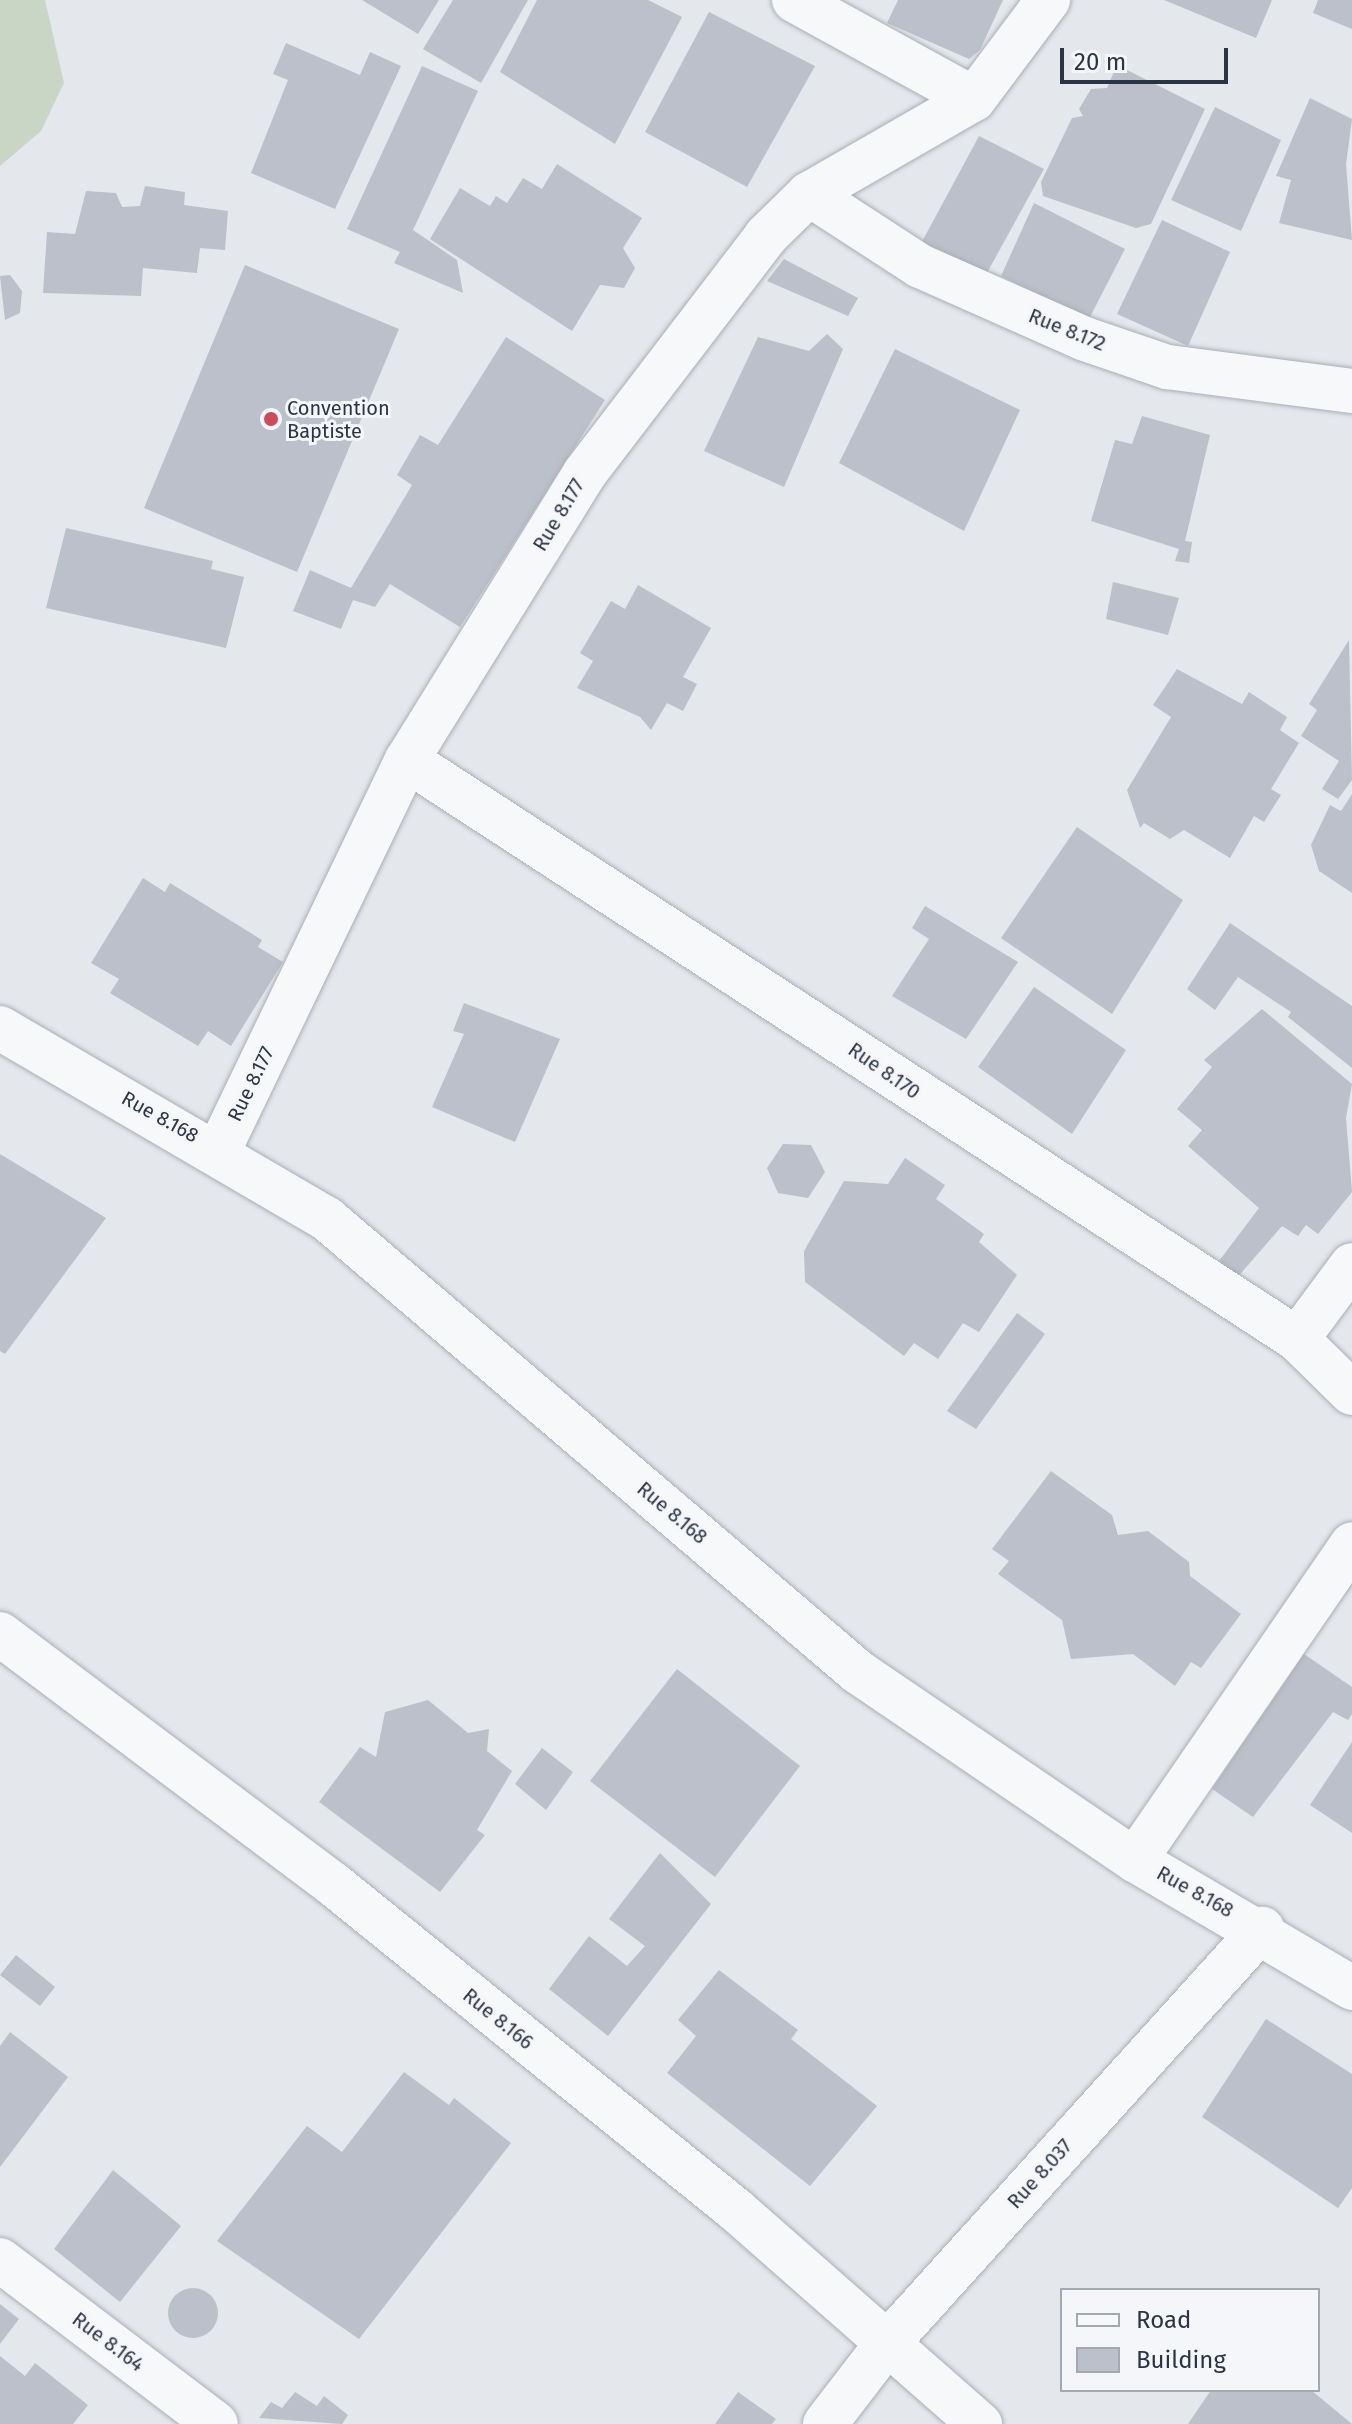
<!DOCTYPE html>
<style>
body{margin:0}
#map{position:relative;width:1352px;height:2424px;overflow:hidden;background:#e4e7ec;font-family:"Fira Sans",sans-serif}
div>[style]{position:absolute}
.green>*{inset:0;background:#c9d6c5}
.building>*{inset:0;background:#bbc0ca}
.round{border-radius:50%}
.roads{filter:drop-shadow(0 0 2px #a9aeb7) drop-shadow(0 0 2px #a9aeb7)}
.minor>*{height:44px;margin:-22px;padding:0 22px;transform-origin:22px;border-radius:22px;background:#f7f8fa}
.dots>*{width:22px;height:22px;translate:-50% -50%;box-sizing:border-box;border:4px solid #f4f6f9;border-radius:50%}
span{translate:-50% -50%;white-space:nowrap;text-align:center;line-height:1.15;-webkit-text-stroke:6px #f4f6f9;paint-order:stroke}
.street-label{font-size:20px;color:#2b3445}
.poi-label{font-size:20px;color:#2b3445}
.left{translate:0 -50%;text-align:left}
.legend{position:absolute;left:1060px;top:2288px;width:260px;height:104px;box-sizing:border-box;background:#f4f6f9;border:2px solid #a4a8b1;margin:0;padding:10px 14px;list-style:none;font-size:24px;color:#2b3445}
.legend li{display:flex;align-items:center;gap:16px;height:40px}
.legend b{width:40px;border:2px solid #a4a8b1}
.scale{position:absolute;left:1060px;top:48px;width:168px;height:36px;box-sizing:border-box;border:4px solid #2b3445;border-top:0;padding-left:10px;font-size:24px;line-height:28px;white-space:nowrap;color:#2b3445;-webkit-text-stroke:6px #f4f6f9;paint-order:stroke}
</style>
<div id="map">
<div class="green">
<i style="clip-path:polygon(0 0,45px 0,64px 83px,41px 131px,0 166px)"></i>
</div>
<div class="building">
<i style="clip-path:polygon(362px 0,439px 0,418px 34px)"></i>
<i style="clip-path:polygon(453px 0,528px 0,481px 83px,423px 49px)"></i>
<i style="clip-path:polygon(537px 0,648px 0,682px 17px,615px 144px,500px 72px)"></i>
<i style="clip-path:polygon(898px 0,1003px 0,980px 50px,969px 59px,887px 23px)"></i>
<i style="clip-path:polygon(1164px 0,1272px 0,1256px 38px)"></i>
<i style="clip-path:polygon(1318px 0,1352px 0,1352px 29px,1313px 13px)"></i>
<i style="clip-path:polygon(709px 12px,815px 66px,747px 187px,645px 132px)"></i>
<i style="clip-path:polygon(286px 43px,360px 75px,370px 52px,401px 66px,335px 209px,251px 173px,288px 80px,273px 74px)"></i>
<i style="clip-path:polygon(1117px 65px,1205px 109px,1151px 224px,1136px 228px,1043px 196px,1041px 182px,1072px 118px,1083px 116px,1079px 109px,1091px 89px,1107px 88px)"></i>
<i style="clip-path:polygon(422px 66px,478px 91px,413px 230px,457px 260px,463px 293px,394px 263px,400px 252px,347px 229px)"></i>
<i style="clip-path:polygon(1310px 98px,1352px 119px,1346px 164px,1352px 240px,1279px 223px,1291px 180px,1276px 176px)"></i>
<i style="clip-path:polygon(1215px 107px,1281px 140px,1241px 231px,1171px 200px)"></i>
<i style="clip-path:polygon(979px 136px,1044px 169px,982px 282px,917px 251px)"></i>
<i style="clip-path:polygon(557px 164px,642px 218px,623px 248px,635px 268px,624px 288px,600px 285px,572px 331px,430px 239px,460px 188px,490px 206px,496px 196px,507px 203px,523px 178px,542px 189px)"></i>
<i style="clip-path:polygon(145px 186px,185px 192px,184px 205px,228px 211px,225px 250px,200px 248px,197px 273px,143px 268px,141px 296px,43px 293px,47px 232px,75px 234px,86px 191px,116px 193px,122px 207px,140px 206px)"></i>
<i style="clip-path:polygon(1034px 203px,1125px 249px,1089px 319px,1001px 276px)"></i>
<i style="clip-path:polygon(1162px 220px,1230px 252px,1188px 346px,1117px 314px)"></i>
<i style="clip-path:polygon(784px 259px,858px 298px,848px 316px,767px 281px)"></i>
<i style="clip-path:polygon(245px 265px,399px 329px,297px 572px,144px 508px)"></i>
<i style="clip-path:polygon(10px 275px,22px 291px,20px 313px,5px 320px,0 276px)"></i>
<i style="clip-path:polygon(827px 334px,843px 349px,784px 487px,704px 451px,758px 337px,809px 351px)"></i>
<i style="clip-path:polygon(506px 337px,605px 400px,460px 627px,390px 584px,375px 607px,353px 600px,341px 629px,293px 611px,310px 570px,351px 588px,412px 485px,397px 475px,420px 435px,438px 445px)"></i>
<i style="clip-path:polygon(895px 349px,1020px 410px,964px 531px,839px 463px)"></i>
<i style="clip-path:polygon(1142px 416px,1210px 435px,1185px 541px,1192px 542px,1189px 563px,1175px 561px,1179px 549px,1091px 521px,1115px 440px,1132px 444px)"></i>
<i style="clip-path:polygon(66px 528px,213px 561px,211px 569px,244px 577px,226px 648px,46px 608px)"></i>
<i style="clip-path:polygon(1113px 582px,1179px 598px,1168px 635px,1106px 619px)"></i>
<i style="clip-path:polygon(638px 585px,711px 628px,683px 677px,697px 684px,683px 711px,667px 703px,651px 730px,640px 717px,577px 688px,593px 661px,580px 653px,611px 601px,625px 609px)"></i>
<i style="clip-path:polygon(1349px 640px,1352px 780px,1338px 799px,1322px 789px,1339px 761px,1301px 736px,1317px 710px,1309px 704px)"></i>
<i style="clip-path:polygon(1177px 669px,1242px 704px,1249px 692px,1287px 717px,1280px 730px,1299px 743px,1271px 789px,1281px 795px,1264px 822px,1254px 816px,1230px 858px,1184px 830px,1170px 839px,1144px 823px,1140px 828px,1127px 790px,1171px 717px,1153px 705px)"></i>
<i style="clip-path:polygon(1352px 794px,1352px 893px,1319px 871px,1311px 845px,1330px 805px,1341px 811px)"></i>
<i style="clip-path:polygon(1077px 827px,1183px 900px,1112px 1014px,1001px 938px)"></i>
<i style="clip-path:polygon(143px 878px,165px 892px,170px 883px,262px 940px,258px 947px,283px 962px,231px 1046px,208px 1031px,198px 1046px,110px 993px,119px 979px,91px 963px)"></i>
<i style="clip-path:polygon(925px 906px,1018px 962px,966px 1039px,892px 996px,929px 939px,912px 928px)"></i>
<i style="clip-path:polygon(1230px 923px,1352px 1006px,1352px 1068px,1288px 1017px,1291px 1012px,1238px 977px,1215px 1010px,1187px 989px)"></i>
<i style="clip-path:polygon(1034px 987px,1126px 1050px,1072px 1134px,978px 1067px)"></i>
<i style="clip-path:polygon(464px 1003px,560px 1039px,515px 1142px,432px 1107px,464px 1034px,453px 1031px)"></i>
<i style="clip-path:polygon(1262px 1009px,1352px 1084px,1346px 1118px,1352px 1192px,1318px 1234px,1306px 1225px,1298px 1236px,1282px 1226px,1236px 1279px,1216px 1265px,1259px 1208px,1188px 1146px,1202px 1130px,1177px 1109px,1212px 1067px,1204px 1060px)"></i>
<i style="clip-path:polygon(783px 1144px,811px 1145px,825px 1172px,808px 1198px,778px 1193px,767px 1168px)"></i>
<i style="clip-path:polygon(0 1154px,106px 1218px,5px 1354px,0 1351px)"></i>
<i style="clip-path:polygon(905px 1158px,945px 1185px,936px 1199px,984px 1234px,979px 1242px,1017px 1275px,979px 1332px,963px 1323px,938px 1359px,914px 1343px,904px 1356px,805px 1282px,804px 1251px,844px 1181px,888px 1184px)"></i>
<i style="clip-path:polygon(1017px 1313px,1045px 1334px,976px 1429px,947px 1411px)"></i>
<i style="clip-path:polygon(1051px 1471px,1112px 1515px,1118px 1535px,1148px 1531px,1189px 1562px,1190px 1576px,1241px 1614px,1201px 1668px,1191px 1662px,1175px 1686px,1133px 1654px,1071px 1659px,1062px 1620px,998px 1574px,1009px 1561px,992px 1549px)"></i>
<i style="clip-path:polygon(1304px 1654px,1352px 1687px,1352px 1714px,1348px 1720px,1333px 1712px,1253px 1817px,1212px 1789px)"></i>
<i style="clip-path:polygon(677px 1669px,800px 1766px,715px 1877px,590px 1781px)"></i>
<i style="clip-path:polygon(428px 1700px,468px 1733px,489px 1729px,487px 1751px,512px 1771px,477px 1830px,485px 1835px,440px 1892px,319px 1802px,360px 1747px,376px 1757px,385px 1712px)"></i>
<i style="clip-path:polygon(1352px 1742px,1352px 1833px,1310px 1805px)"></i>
<i style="clip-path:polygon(542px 1748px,573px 1772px,546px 1810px,515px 1784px)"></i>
<i style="clip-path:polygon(660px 1853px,711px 1904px,608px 2036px,549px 1989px,589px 1936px,627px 1966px,645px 1946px,609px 1919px)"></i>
<i style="clip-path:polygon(16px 1955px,55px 1987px,40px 2006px,0 1975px)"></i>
<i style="clip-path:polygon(719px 1970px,798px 2030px,791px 2039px,877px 2106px,810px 2186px,667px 2073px,696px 2036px,678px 2020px)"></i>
<i style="clip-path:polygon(1266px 2019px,1352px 2074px,1352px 2188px,1338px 2208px,1202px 2117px)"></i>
<i style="clip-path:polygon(10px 2032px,68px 2077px,0 2167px,0 2046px)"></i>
<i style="clip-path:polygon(404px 2072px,449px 2105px,454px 2098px,511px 2143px,359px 2339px,217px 2241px,307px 2126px,342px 2152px)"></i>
<i style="clip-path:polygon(113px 2170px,181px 2226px,120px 2302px,54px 2249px)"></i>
<i class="round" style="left:168px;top:2288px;width:50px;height:50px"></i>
<i style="clip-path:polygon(0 2304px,19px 2319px,0 2344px)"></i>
<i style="clip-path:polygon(0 2356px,25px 2376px,35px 2363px,88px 2405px,73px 2424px,0 2424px)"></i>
<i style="clip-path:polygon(1211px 2390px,1311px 2390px,1352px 2424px,1188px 2424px)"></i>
<i style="clip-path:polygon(295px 2392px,317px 2406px,324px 2396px,348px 2415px,342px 2424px,259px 2418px,271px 2402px,282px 2408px)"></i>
<i style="clip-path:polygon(738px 2392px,776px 2419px,772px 2424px,715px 2424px)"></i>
</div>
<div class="roads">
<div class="minor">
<i style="left:794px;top:0;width:205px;rotate:28.8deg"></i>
<i style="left:809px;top:194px;width:132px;rotate:33deg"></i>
<i style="left:920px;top:266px;width:180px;rotate:23.9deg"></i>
<i style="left:1085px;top:339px;width:87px;rotate:18.9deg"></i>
<i style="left:1167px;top:367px;width:187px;rotate:7.4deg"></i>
<i style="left:407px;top:760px;width:1062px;rotate:33.05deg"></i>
<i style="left:1297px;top:1339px;width:77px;rotate:44.5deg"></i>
<i style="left:0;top:1028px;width:379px;rotate:30.3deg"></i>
<i style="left:327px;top:1219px;width:698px;rotate:40.47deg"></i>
<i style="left:858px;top:1672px;width:335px;rotate:34.2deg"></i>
<i style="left:1135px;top:1860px;width:252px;rotate:30.5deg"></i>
<i style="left:219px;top:1150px;width:433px;rotate:-64.3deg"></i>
<i style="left:407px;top:760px;width:338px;rotate:-58.2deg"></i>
<i style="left:585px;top:473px;width:298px;rotate:-52.6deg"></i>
<i style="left:766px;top:236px;width:60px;rotate:-44.3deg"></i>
<i style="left:809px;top:194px;width:190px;rotate:-29.9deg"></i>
<i style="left:974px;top:99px;width:124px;rotate:-53.2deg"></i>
<i style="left:1297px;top:1339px;width:92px;rotate:-53.4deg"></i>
<i style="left:0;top:1634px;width:416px;rotate:36.9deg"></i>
<i style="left:333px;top:1884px;width:518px;rotate:38.97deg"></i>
<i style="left:736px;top:2210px;width:325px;rotate:41.3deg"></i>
<i style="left:1135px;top:1860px;width:383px;rotate:-55.5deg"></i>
<i style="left:0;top:2260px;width:271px;rotate:37.2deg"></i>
<i style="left:825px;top:2424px;width:97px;rotate:-52.5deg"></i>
<i style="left:884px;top:2347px;width:564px;rotate:-47.88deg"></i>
</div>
</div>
<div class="dots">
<i style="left:271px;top:419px;background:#d1495b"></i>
</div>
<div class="street-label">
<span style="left:1067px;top:330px;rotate:22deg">Rue 8.172</span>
<span style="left:559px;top:515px;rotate:-59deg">Rue 8.177</span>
<span style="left:884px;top:1071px;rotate:35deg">Rue 8.170</span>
<span style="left:251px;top:1084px;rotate:-64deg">Rue 8.177</span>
<span style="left:160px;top:1117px;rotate:29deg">Rue 8.168</span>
<span style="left:672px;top:1513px;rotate:40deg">Rue 8.168</span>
<span style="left:1195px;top:1892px;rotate:29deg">Rue 8.168</span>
<span style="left:498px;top:2019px;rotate:39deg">Rue 8.166</span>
<span style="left:1040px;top:2174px;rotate:-48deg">Rue 8.037</span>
<span style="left:108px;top:2342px;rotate:37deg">Rue 8.164</span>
</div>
<div class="poi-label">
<span class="left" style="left:287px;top:420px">Convention<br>Baptiste</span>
</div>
<ul class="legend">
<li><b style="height:10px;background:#f7f8fa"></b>Road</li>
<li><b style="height:22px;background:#bbc0ca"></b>Building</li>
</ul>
<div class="scale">20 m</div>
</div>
